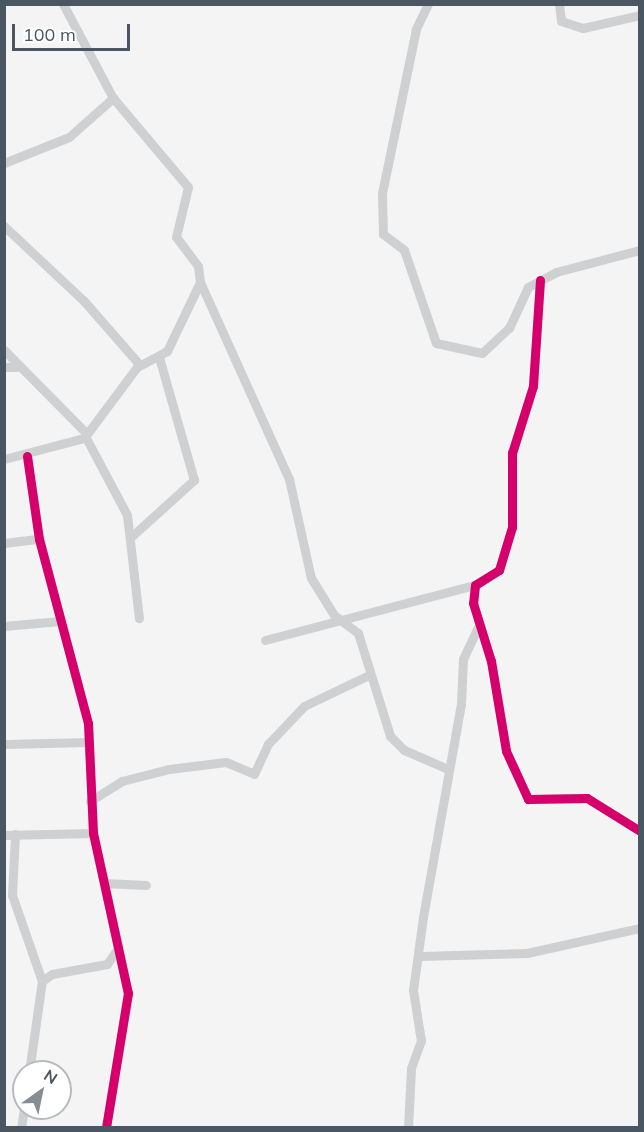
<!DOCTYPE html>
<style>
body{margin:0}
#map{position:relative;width:644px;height:1132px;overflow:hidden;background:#f4f4f4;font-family:Mulish,sans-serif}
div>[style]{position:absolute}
.minor>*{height:9px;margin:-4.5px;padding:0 4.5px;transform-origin:4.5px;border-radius:4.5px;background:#ced0d2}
.cycleway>*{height:9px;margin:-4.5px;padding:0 4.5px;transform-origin:4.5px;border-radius:4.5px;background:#d6006c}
span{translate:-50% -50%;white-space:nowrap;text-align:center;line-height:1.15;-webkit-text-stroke:6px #fff;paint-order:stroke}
.frame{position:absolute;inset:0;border:6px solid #4a5661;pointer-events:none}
.north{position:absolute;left:12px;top:1060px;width:60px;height:60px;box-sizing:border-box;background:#fff;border:2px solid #b7bbc0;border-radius:50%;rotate:33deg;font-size:16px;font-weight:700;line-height:24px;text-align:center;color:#4a5661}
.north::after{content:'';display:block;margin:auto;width:21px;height:27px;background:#868d94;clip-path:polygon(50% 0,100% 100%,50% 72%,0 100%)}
.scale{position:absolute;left:12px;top:24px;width:118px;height:27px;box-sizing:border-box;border:3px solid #4a5661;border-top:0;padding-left:8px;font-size:18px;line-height:21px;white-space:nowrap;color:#4a5661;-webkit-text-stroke:4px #fff;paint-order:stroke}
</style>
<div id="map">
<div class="minor">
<i style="left:428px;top:4px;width:28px;rotate:116deg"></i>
<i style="left:416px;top:29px;width:167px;rotate:101.7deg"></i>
<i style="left:382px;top:193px;width:41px;rotate:88.6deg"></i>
<i style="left:383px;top:234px;width:26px;rotate:37deg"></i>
<i style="left:404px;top:250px;width:98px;rotate:71deg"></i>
<i style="left:436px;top:343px;width:47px;rotate:12.3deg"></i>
<i style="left:482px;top:353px;width:37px;rotate:-43deg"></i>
<i style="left:509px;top:328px;width:45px;rotate:-65.1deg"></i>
<i style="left:528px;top:287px;width:32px;rotate:-28deg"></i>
<i style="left:556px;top:272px;width:87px;rotate:-14.7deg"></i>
<i style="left:559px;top:4px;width:17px;rotate:83deg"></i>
<i style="left:561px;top:21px;width:23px;rotate:18deg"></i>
<i style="left:583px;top:28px;width:58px;rotate:-12.8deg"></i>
<i style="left:4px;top:163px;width:70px;rotate:-21.8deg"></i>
<i style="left:69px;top:137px;width:59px;rotate:-41.6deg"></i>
<i style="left:113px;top:98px;width:106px;rotate:-118deg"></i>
<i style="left:4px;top:226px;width:110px;rotate:43.2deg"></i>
<i style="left:84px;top:301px;width:84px;rotate:48.9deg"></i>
<i style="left:540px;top:280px;width:106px;rotate:93.8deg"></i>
<i style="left:533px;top:386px;width:70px;rotate:107.4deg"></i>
<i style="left:512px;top:453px;width:74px;rotate:90deg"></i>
<i style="left:512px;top:527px;width:45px;rotate:106.8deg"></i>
<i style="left:499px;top:570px;width:28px;rotate:148deg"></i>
<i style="left:475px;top:585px;width:18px;rotate:96deg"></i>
<i style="left:473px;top:603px;width:61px;rotate:72.8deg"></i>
<i style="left:491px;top:661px;width:91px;rotate:80.5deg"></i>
<i style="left:506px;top:751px;width:53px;rotate:65.4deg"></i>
<i style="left:528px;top:799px;width:59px;rotate:-1deg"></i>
<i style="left:587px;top:798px;width:62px;rotate:31.9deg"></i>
<i style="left:200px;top:282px;width:216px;rotate:65.7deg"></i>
<i style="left:289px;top:479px;width:101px;rotate:77.5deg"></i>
<i style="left:311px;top:578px;width:44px;rotate:58.1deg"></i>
<i style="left:334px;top:615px;width:30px;rotate:37deg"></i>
<i style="left:358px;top:633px;width:108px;rotate:72.7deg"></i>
<i style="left:390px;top:736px;width:20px;rotate:45deg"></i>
<i style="left:404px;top:750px;width:48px;rotate:23.4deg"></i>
<i style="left:4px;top:350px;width:118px;rotate:45.3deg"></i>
<i style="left:4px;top:367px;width:13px"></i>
<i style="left:85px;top:436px;width:89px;rotate:62deg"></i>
<i style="left:127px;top:515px;width:104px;rotate:83.4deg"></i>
<i style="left:27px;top:456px;width:84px;rotate:81.8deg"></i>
<i style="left:39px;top:539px;width:190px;rotate:75.1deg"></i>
<i style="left:88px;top:723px;width:110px;rotate:87.4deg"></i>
<i style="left:93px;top:833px;width:164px;rotate:77.7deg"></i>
<i style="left:128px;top:993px;width:137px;rotate:99.3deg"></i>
<i style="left:4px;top:459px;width:83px;rotate:-14.7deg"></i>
<i style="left:84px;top:438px;width:89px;rotate:-53.3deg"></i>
<i style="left:137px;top:367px;width:34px;rotate:-28deg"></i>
<i style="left:167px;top:351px;width:76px;rotate:-64.4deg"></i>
<i style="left:200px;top:282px;width:16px;rotate:-97deg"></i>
<i style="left:198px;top:266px;width:36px;rotate:-127deg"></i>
<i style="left:176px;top:237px;width:51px;rotate:-76.5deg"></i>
<i style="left:188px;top:187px;width:116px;rotate:-130.1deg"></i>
<i style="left:132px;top:536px;width:84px;rotate:-42.1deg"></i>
<i style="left:194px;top:480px;width:128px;rotate:-105.9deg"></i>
<i style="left:4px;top:543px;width:35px;rotate:-7deg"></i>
<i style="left:4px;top:626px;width:56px;rotate:-5.1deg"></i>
<i style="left:265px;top:640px;width:217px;rotate:-14.7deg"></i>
<i style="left:4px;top:744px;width:85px;rotate:-1.3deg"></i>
<i style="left:90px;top:801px;width:38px;rotate:-32deg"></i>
<i style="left:122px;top:781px;width:49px;rotate:-14.3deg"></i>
<i style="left:169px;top:769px;width:57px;rotate:-7deg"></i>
<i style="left:226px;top:762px;width:30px;rotate:23deg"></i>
<i style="left:254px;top:774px;width:33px;rotate:-65deg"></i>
<i style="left:268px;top:744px;width:52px;rotate:-46.5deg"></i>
<i style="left:304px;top:706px;width:72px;rotate:-25.5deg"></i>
<i style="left:15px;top:834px;width:61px;rotate:92.8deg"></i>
<i style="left:12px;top:895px;width:91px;rotate:70.8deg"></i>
<i style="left:4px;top:835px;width:89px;rotate:-1.3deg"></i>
<i style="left:104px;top:883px;width:42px;rotate:2.7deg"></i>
<i style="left:420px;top:956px;width:107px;rotate:-1.6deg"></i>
<i style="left:527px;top:953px;width:116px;rotate:-12.5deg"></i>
<i style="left:29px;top:1072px;width:92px;rotate:-81.9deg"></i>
<i style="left:42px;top:981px;width:12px;rotate:-35deg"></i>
<i style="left:52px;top:974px;width:56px;rotate:-10.3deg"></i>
<i style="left:107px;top:964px;width:19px;rotate:-55deg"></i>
<i style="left:21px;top:1128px;width:20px;rotate:-81deg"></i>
<i style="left:408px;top:1128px;width:60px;rotate:-87.1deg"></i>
<i style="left:411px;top:1068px;width:29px;rotate:-70deg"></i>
<i style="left:421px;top:1041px;width:52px;rotate:-98.9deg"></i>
<i style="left:413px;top:990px;width:74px;rotate:-82.2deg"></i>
<i style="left:423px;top:917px;width:216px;rotate:-79.9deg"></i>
<i style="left:461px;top:704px;width:45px;rotate:-87.5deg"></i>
<i style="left:463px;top:659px;width:35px;rotate:-65deg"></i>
</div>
<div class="cycleway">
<i style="left:540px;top:280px;width:106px;rotate:93.8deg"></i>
<i style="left:533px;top:386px;width:70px;rotate:107.4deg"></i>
<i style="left:512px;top:453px;width:74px;rotate:90deg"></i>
<i style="left:512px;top:527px;width:45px;rotate:106.8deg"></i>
<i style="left:499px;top:570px;width:28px;rotate:148deg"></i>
<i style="left:475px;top:585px;width:18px;rotate:96deg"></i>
<i style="left:473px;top:603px;width:61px;rotate:72.8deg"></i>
<i style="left:491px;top:661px;width:91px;rotate:80.5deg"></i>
<i style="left:506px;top:751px;width:53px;rotate:65.4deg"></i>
<i style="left:528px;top:799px;width:59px;rotate:-1deg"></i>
<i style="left:587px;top:798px;width:62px;rotate:31.9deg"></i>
<i style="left:27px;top:456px;width:84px;rotate:81.8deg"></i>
<i style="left:39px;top:539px;width:190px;rotate:75.1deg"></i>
<i style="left:88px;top:723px;width:110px;rotate:87.4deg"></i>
<i style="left:93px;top:833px;width:164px;rotate:77.7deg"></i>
<i style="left:128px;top:993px;width:137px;rotate:99.3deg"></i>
</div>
<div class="frame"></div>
<div class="north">N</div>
<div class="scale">100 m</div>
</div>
